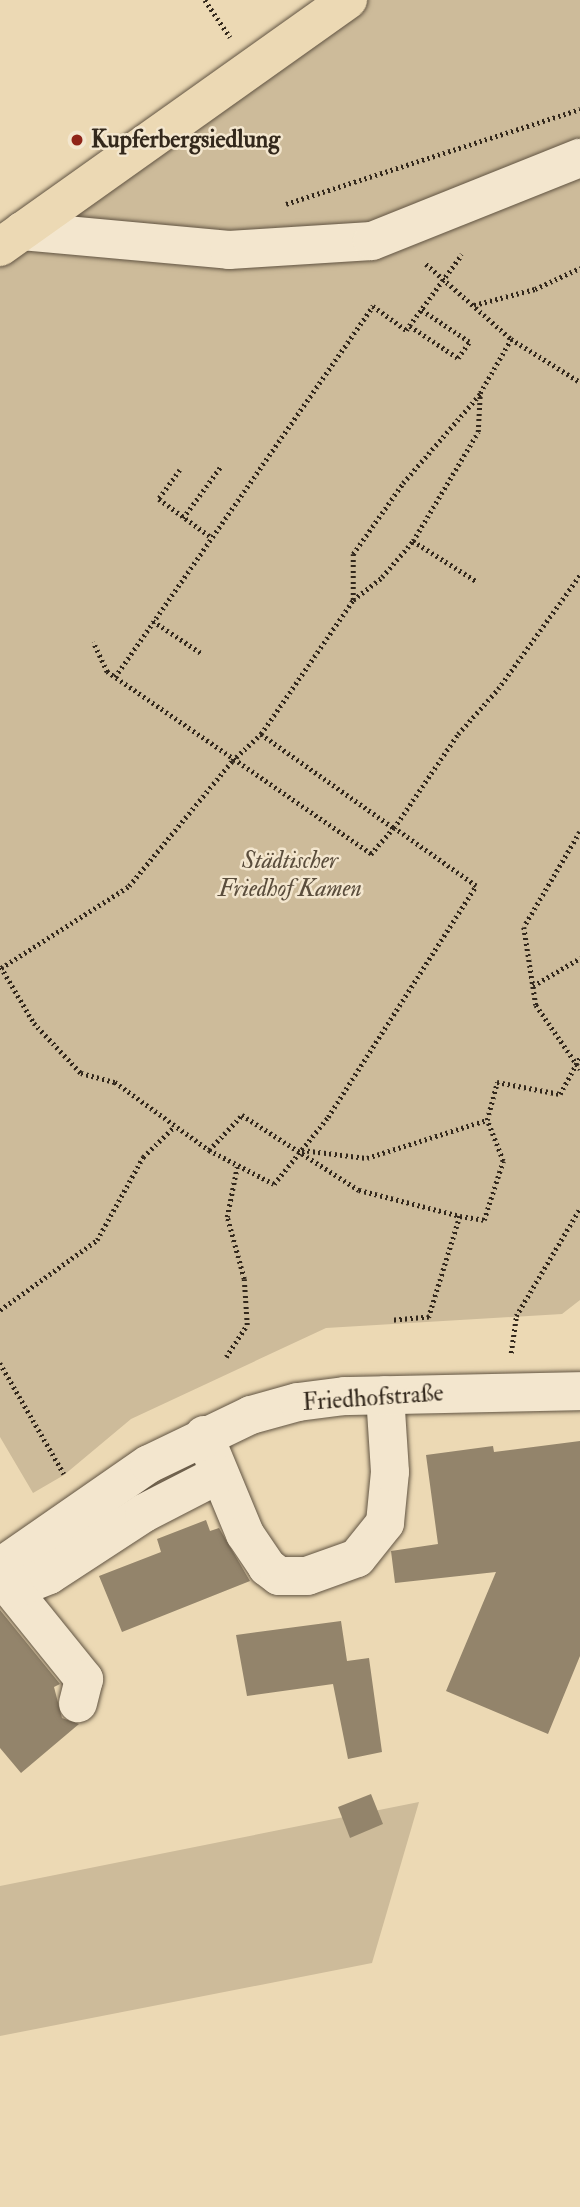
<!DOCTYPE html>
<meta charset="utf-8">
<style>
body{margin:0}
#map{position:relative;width:580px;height:2207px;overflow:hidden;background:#ecd9b4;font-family:"IM FELL Double Pica",serif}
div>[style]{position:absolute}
.green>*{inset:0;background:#cdbb9a}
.building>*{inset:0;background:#93846b}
.path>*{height:4.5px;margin-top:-2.25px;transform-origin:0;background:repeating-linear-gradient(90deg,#33281c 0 2px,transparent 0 5.5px)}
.roads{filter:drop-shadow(0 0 2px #615442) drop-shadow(0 0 2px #615442)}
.minor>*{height:38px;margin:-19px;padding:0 19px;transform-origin:19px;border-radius:19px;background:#f3e6ce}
.major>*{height:38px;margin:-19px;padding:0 19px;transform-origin:19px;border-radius:19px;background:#ecd9b4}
.dots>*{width:19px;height:19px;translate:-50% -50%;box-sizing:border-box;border:4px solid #f3e6ce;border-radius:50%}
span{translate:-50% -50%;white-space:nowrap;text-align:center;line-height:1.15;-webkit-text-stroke:5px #f3e6ce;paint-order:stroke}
.poi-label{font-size:24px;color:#33281c;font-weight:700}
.left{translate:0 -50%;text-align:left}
.park-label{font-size:24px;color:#5a4d3c;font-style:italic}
.street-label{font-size:24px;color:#33281c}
</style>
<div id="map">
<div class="green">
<i style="clip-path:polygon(361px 0,580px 0,580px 1300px,562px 1314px,326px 1328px,131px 1419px,64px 1475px,33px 1493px,0 1437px,0 257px)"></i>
<i style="clip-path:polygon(419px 1802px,372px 1963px,0 2036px,0 1886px)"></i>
</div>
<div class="building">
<i style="clip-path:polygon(580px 1441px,580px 1656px,548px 1734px,446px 1691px,496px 1572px,395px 1583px,391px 1551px,438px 1544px,426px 1455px,493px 1446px,494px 1452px)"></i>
<i style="clip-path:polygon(206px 1520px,210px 1531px,219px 1528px,250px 1581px,122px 1632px,99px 1576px,161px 1552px,157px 1539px)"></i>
<i style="clip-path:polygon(0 1610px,60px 1684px,54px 1687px,62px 1718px,79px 1724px,21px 1773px,0 1748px)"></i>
<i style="clip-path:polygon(341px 1621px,347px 1661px,369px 1658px,382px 1752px,348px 1759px,333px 1684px,247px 1696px,236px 1635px)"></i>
<i style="clip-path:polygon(371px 1794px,383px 1824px,350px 1838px,338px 1807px)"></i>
</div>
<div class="path">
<i style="left:205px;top:0;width:45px;rotate:56deg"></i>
<i style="left:286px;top:204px;width:309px;rotate:-17.9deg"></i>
<i style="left:426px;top:264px;width:113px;rotate:41.4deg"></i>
<i style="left:511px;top:339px;width:81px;rotate:31.9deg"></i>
<i style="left:474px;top:305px;width:63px;rotate:-14.7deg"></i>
<i style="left:535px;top:289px;width:50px;rotate:-25deg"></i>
<i style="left:410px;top:326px;width:58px;rotate:33.7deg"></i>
<i style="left:458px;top:358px;width:19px;rotate:-55deg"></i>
<i style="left:469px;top:342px;width:58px;rotate:-146.3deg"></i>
<i style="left:180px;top:470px;width:36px;rotate:126deg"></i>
<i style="left:159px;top:499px;width:64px;rotate:36.2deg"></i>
<i style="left:183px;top:518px;width:64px;rotate:-53.8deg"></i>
<i style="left:413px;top:541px;width:75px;rotate:32.4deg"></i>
<i style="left:353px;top:600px;width:46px;rotate:-90deg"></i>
<i style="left:353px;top:554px;width:87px;rotate:-54.8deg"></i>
<i style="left:403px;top:483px;width:118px;rotate:-49.1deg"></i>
<i style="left:153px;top:621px;width:58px;rotate:33.7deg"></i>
<i style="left:115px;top:677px;width:452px;rotate:-55.2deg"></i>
<i style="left:373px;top:306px;width:41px;rotate:36deg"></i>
<i style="left:406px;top:330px;width:94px;rotate:-53.6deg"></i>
<i style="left:261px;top:734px;width:163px;rotate:35.3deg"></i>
<i style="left:394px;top:828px;width:114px;rotate:-55.8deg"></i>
<i style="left:458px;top:734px;width:60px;rotate:-48.4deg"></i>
<i style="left:498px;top:689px;width:140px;rotate:-54.3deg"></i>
<i style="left:580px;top:832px;width:110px;rotate:120.5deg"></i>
<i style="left:524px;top:927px;width:79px;rotate:81.3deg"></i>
<i style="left:536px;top:1005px;width:78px;rotate:55.5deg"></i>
<i style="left:1px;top:967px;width:65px;rotate:59.5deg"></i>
<i style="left:34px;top:1023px;width:69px;rotate:46.8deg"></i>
<i style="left:81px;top:1073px;width:35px;rotate:15deg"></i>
<i style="left:115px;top:1082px;width:116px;rotate:35.9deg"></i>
<i style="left:209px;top:1150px;width:73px;rotate:27.6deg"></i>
<i style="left:274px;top:1184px;width:86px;rotate:-51.1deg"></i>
<i style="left:328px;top:1117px;width:274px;rotate:-57.4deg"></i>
<i style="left:476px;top:886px;width:100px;rotate:-144.7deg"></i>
<i style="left:394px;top:828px;width:35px;rotate:131deg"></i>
<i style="left:371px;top:854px;width:321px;rotate:-145.4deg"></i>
<i style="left:107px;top:672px;width:33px;rotate:-115deg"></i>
<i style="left:1px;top:968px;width:152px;rotate:-32.6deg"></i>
<i style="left:129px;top:886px;width:162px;rotate:-50.5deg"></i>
<i style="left:232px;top:761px;width:40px;rotate:-43deg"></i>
<i style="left:261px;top:734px;width:163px;rotate:-55.5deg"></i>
<i style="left:353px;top:600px;width:37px;rotate:-38deg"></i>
<i style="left:382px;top:577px;width:48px;rotate:-49.3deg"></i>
<i style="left:413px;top:541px;width:127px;rotate:-59.2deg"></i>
<i style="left:478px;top:432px;width:39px;rotate:-87deg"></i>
<i style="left:480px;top:393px;width:62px;rotate:-60.1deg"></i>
<i style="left:533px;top:986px;width:55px;rotate:-30.8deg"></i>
<i style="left:209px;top:1150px;width:48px;rotate:-46.7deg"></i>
<i style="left:242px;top:1115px;width:139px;rotate:32.7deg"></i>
<i style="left:359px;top:1190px;width:104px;rotate:14.4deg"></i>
<i style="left:460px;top:1216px;width:106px;rotate:107.1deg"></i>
<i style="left:429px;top:1317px;width:37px;rotate:175deg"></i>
<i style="left:302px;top:1150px;width:65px;rotate:7deg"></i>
<i style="left:367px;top:1158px;width:126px;rotate:-17.6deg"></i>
<i style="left:487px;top:1120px;width:39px;rotate:-75deg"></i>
<i style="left:497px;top:1082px;width:64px;rotate:10.8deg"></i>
<i style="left:560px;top:1094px;width:42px;rotate:-61.6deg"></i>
<i style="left:460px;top:1216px;width:24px;rotate:9deg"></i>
<i style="left:484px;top:1220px;width:62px;rotate:-72.1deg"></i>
<i style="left:503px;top:1161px;width:44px;rotate:-111.3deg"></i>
<i style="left:0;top:1310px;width:120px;rotate:-35.8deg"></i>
<i style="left:97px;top:1240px;width:95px;rotate:-61deg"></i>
<i style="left:143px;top:1157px;width:43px;rotate:-44.1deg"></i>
<i style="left:511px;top:1353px;width:37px;rotate:-82deg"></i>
<i style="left:516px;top:1316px;width:126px;rotate:-59.3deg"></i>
<i style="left:226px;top:1357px;width:38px;rotate:-57deg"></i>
<i style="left:247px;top:1325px;width:46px;rotate:-93.7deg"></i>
<i style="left:244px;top:1279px;width:64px;rotate:-105.3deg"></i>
<i style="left:227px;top:1217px;width:51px;rotate:-78.7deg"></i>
<i style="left:0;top:1363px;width:128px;rotate:60deg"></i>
</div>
<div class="roads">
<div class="minor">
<i style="left:22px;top:231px;width:208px;rotate:5.2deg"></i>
<i style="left:229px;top:250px;width:143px;rotate:-3.6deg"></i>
<i style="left:372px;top:241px;width:224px;rotate:-21.8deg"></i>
<i style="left:204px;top:1435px;width:107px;rotate:67.5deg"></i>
<i style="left:245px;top:1534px;width:40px;rotate:56deg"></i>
<i style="left:267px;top:1567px;width:15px;rotate:37deg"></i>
<i style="left:279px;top:1576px;width:28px"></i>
<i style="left:307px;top:1576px;width:53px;rotate:-19.8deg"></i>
<i style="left:357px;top:1558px;width:45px;rotate:-51.3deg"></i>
<i style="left:385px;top:1523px;width:51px;rotate:-84.4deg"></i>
<i style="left:390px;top:1472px;width:77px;rotate:-93.7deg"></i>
<i style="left:0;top:1567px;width:181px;rotate:-34.7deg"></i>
<i style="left:149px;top:1464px;width:113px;rotate:-25.7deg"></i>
<i style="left:251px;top:1415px;width:49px;rotate:-15.5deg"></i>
<i style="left:298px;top:1402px;width:47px;rotate:-7.3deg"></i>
<i style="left:345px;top:1396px;width:235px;rotate:-1.2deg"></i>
<i style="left:0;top:1575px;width:134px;rotate:51.1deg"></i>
<i style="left:84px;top:1679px;width:25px;rotate:104deg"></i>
<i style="left:12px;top:1590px;width:40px;rotate:-22deg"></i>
<i style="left:49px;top:1575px;width:113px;rotate:-33.1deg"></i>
<i style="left:144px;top:1513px;width:85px;rotate:-27.2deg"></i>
</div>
<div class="major">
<i style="left:0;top:247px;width:427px;rotate:-35.4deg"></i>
</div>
</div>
<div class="dots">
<i style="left:77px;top:140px;background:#8f2418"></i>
</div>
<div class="poi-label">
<span class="left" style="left:91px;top:140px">Kupferbergsiedlung</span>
</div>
<div class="park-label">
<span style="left:290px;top:875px">Städtischer<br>Friedhof Kamen</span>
</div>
<div class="street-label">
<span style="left:373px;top:1398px;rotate:-4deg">Friedhofstraße</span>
</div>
</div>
